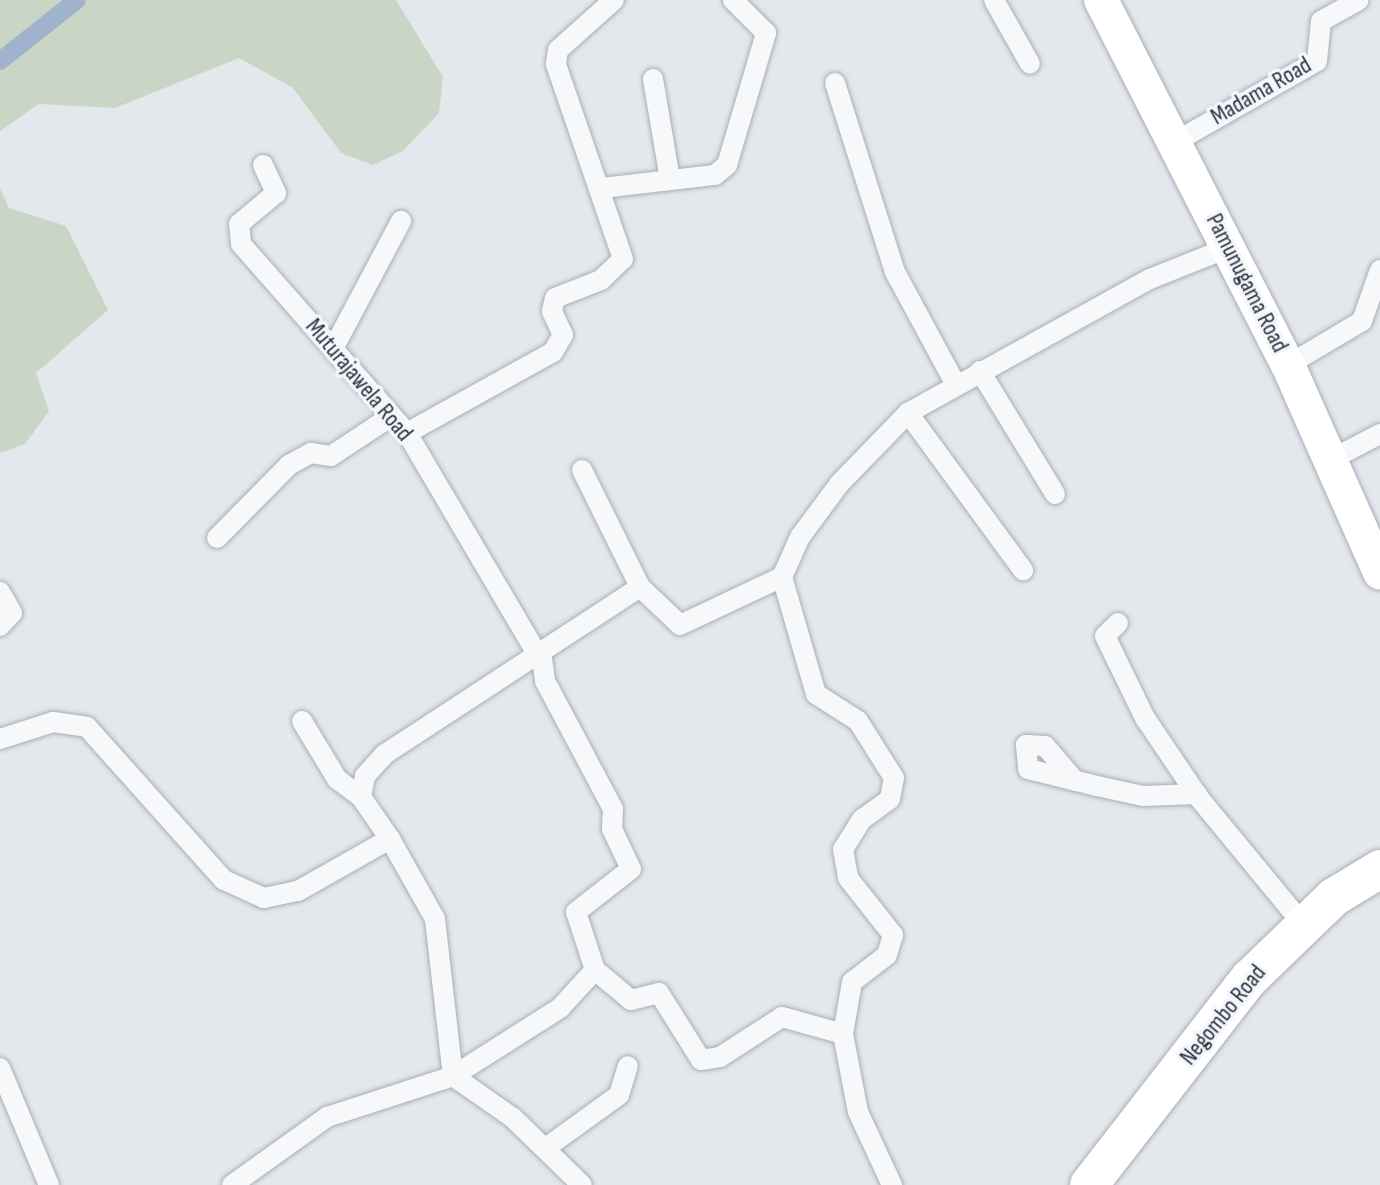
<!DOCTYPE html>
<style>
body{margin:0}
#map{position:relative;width:1380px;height:1185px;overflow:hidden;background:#e4e7ec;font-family:"Sofia Sans Condensed",sans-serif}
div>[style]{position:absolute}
.green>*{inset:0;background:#c9d6c5}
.canal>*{height:18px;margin:-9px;padding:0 9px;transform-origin:9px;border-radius:9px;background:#9fb4cc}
.roads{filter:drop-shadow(0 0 2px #a9aeb7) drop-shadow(0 0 2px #a9aeb7)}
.street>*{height:20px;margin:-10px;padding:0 10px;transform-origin:10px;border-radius:10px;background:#f7f8fa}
.primary>*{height:34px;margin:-17px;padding:0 17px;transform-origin:17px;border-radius:17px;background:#fff}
.highway>*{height:38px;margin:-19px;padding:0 19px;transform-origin:19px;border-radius:19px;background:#fff}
span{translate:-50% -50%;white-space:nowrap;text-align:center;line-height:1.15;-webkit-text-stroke:7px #f4f6f9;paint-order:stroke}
.street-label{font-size:24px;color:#2b3445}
</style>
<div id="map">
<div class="green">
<i style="clip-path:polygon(0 0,396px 0,443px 77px,439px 113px,403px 151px,373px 165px,341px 153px,293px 88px,239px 58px,115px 108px,39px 104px,0 131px)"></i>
<i style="clip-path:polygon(0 188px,9px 208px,66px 226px,108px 310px,36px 373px,49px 411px,25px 444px,0 453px)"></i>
</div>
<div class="canal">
<i style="left:0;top:61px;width:98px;rotate:-38.4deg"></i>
</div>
<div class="roads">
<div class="street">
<i style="left:994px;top:0;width:73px;rotate:60.6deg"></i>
<i style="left:653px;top:79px;width:101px;rotate:80.4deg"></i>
<i style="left:835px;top:83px;width:198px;rotate:72.4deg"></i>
<i style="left:895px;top:272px;width:128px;rotate:61.6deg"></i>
<i style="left:1175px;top:142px;width:163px;rotate:-29.7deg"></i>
<i style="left:1317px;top:61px;width:40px;rotate:-84.3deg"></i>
<i style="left:1321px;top:21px;width:43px;rotate:-28.9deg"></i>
<i style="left:263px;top:165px;width:31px;rotate:65deg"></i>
<i style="left:276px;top:193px;width:48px;rotate:140deg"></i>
<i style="left:239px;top:224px;width:20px;rotate:84deg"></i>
<i style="left:241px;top:244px;width:252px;rotate:48.7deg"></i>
<i style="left:407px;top:433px;width:258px;rotate:59.5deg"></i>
<i style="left:602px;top:188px;width:114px;rotate:-6.6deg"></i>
<i style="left:715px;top:175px;width:16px;rotate:-40deg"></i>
<i style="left:727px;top:165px;width:138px;rotate:-73.5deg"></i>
<i style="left:766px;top:33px;width:47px;rotate:-135deg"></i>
<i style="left:334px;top:347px;width:143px;rotate:-62deg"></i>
<i style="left:1288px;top:365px;width:86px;rotate:-30.7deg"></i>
<i style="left:1362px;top:321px;width:54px;rotate:-70.6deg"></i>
<i style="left:980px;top:371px;width:144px;rotate:58.6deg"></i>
<i style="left:908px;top:413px;width:195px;rotate:53.8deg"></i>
<i style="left:407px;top:433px;width:167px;rotate:-29deg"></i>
<i style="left:553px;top:352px;width:20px;rotate:-60deg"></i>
<i style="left:563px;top:335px;width:26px;rotate:-115deg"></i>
<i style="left:552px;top:311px;width:13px;rotate:-77deg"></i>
<i style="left:555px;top:298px;width:49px;rotate:-21.4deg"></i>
<i style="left:601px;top:280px;width:30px;rotate:-44deg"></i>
<i style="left:623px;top:259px;width:206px;rotate:-109deg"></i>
<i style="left:556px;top:64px;width:14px;rotate:-82deg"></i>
<i style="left:558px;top:50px;width:75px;rotate:-41.8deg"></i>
<i style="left:1330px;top:460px;width:56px;rotate:-27.5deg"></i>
<i style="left:582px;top:470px;width:131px;rotate:63.6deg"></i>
<i style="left:217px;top:538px;width:103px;rotate:-45.4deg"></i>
<i style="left:289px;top:465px;width:25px;rotate:-29deg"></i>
<i style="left:311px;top:453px;width:20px;rotate:9deg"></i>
<i style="left:331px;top:456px;width:71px;rotate:-33.5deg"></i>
<i style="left:782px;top:577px;width:122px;rotate:73.8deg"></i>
<i style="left:816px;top:694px;width:50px;rotate:32.7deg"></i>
<i style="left:858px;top:721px;width:67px;rotate:57.7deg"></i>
<i style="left:894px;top:778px;width:21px;rotate:101deg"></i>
<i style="left:890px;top:799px;width:34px;rotate:144deg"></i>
<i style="left:862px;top:819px;width:36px;rotate:122deg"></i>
<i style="left:843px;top:849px;width:29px;rotate:80deg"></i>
<i style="left:848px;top:878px;width:73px;rotate:51.7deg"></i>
<i style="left:893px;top:935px;width:21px;rotate:107deg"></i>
<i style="left:887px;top:955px;width:44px;rotate:142.4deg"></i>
<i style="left:852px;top:982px;width:53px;rotate:99.8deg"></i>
<i style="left:843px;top:1034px;width:79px;rotate:79.1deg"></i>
<i style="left:858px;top:1112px;width:81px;rotate:65deg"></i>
<i style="left:0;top:592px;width:24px;rotate:60deg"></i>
<i style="left:12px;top:613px;width:18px;rotate:133deg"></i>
<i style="left:1118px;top:623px;width:18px;rotate:135deg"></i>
<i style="left:1105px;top:636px;width:91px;rotate:64deg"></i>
<i style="left:1145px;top:718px;width:97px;rotate:56deg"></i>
<i style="left:1199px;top:798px;width:163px;rotate:50.5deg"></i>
<i style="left:541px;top:652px;width:29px;rotate:82deg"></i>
<i style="left:545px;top:681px;width:145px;rotate:62deg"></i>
<i style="left:613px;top:809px;width:20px;rotate:93deg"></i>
<i style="left:612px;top:829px;width:44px;rotate:64.6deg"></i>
<i style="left:631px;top:869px;width:70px;rotate:142deg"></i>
<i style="left:576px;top:912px;width:61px;rotate:71.9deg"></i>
<i style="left:595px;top:970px;width:47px;rotate:39.8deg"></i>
<i style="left:631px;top:1000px;width:29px;rotate:-14deg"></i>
<i style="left:659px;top:993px;width:79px;rotate:57.9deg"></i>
<i style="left:701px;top:1060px;width:19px;rotate:-9deg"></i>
<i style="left:720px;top:1057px;width:74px;rotate:-32.8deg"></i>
<i style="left:782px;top:1017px;width:63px;rotate:15.6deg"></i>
<i style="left:302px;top:721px;width:68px;rotate:58.9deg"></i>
<i style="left:337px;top:779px;width:30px;rotate:37deg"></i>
<i style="left:0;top:739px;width:56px;rotate:-17.8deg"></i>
<i style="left:53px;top:722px;width:34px;rotate:8deg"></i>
<i style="left:87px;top:727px;width:205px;rotate:48.2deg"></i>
<i style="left:224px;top:880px;width:44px;rotate:24.2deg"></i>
<i style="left:264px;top:898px;width:35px;rotate:-12deg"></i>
<i style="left:298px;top:891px;width:106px;rotate:-29.5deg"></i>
<i style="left:390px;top:839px;width:92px;rotate:60.6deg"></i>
<i style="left:435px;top:919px;width:158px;rotate:83.5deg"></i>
<i style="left:1075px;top:781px;width:46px;rotate:-130.6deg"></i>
<i style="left:1045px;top:746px;width:19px;rotate:-177deg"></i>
<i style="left:1026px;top:745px;width:24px;rotate:85deg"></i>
<i style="left:1028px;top:769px;width:71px;rotate:13.8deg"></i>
<i style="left:1097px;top:786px;width:47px;rotate:12.3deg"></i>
<i style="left:1143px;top:796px;width:54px;rotate:-2.1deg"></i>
<i style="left:390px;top:839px;width:51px;rotate:-124.6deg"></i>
<i style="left:361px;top:797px;width:21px;rotate:-79deg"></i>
<i style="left:365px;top:776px;width:30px;rotate:-48deg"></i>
<i style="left:385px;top:754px;width:305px;rotate:-33.2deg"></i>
<i style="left:640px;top:587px;width:55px;rotate:43.5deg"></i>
<i style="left:680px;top:625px;width:113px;rotate:-25.2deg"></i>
<i style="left:782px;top:577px;width:44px;rotate:-65.8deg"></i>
<i style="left:800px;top:537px;width:67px;rotate:-53.5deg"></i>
<i style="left:840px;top:483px;width:98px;rotate:-45.8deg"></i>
<i style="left:908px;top:413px;width:277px;rotate:-29deg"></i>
<i style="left:1150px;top:279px;width:86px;rotate:-21.8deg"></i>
<i style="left:0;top:1068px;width:127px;rotate:67.3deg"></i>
<i style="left:453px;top:1076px;width:127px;rotate:-32.4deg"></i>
<i style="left:560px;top:1008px;width:52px;rotate:-47.4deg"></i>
<i style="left:547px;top:1147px;width:89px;rotate:-35.8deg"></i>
<i style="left:619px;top:1095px;width:30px;rotate:-73deg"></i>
<i style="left:232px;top:1185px;width:117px;rotate:-35.6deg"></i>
<i style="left:327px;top:1117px;width:133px;rotate:-18deg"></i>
<i style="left:453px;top:1076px;width:73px;rotate:35deg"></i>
<i style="left:513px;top:1118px;width:96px;rotate:44.2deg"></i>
</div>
<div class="primary">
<i style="left:1101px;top:0;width:410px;rotate:62.9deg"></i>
<i style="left:1288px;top:365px;width:227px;rotate:66.1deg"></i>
</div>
<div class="highway">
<i style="left:1089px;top:1185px;width:261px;rotate:-52.2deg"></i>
<i style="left:1249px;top:979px;width:118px;rotate:-44deg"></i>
<i style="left:1334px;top:897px;width:54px;rotate:-31.3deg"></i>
</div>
</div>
<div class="street-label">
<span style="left:1261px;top:91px;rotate:-30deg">Madama Road</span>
<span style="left:1247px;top:283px;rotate:63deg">Pamunugama Road</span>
<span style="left:359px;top:380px;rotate:50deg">Muturajawela Road</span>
<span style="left:1223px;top:1015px;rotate:-51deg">Negombo Road</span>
</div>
</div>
